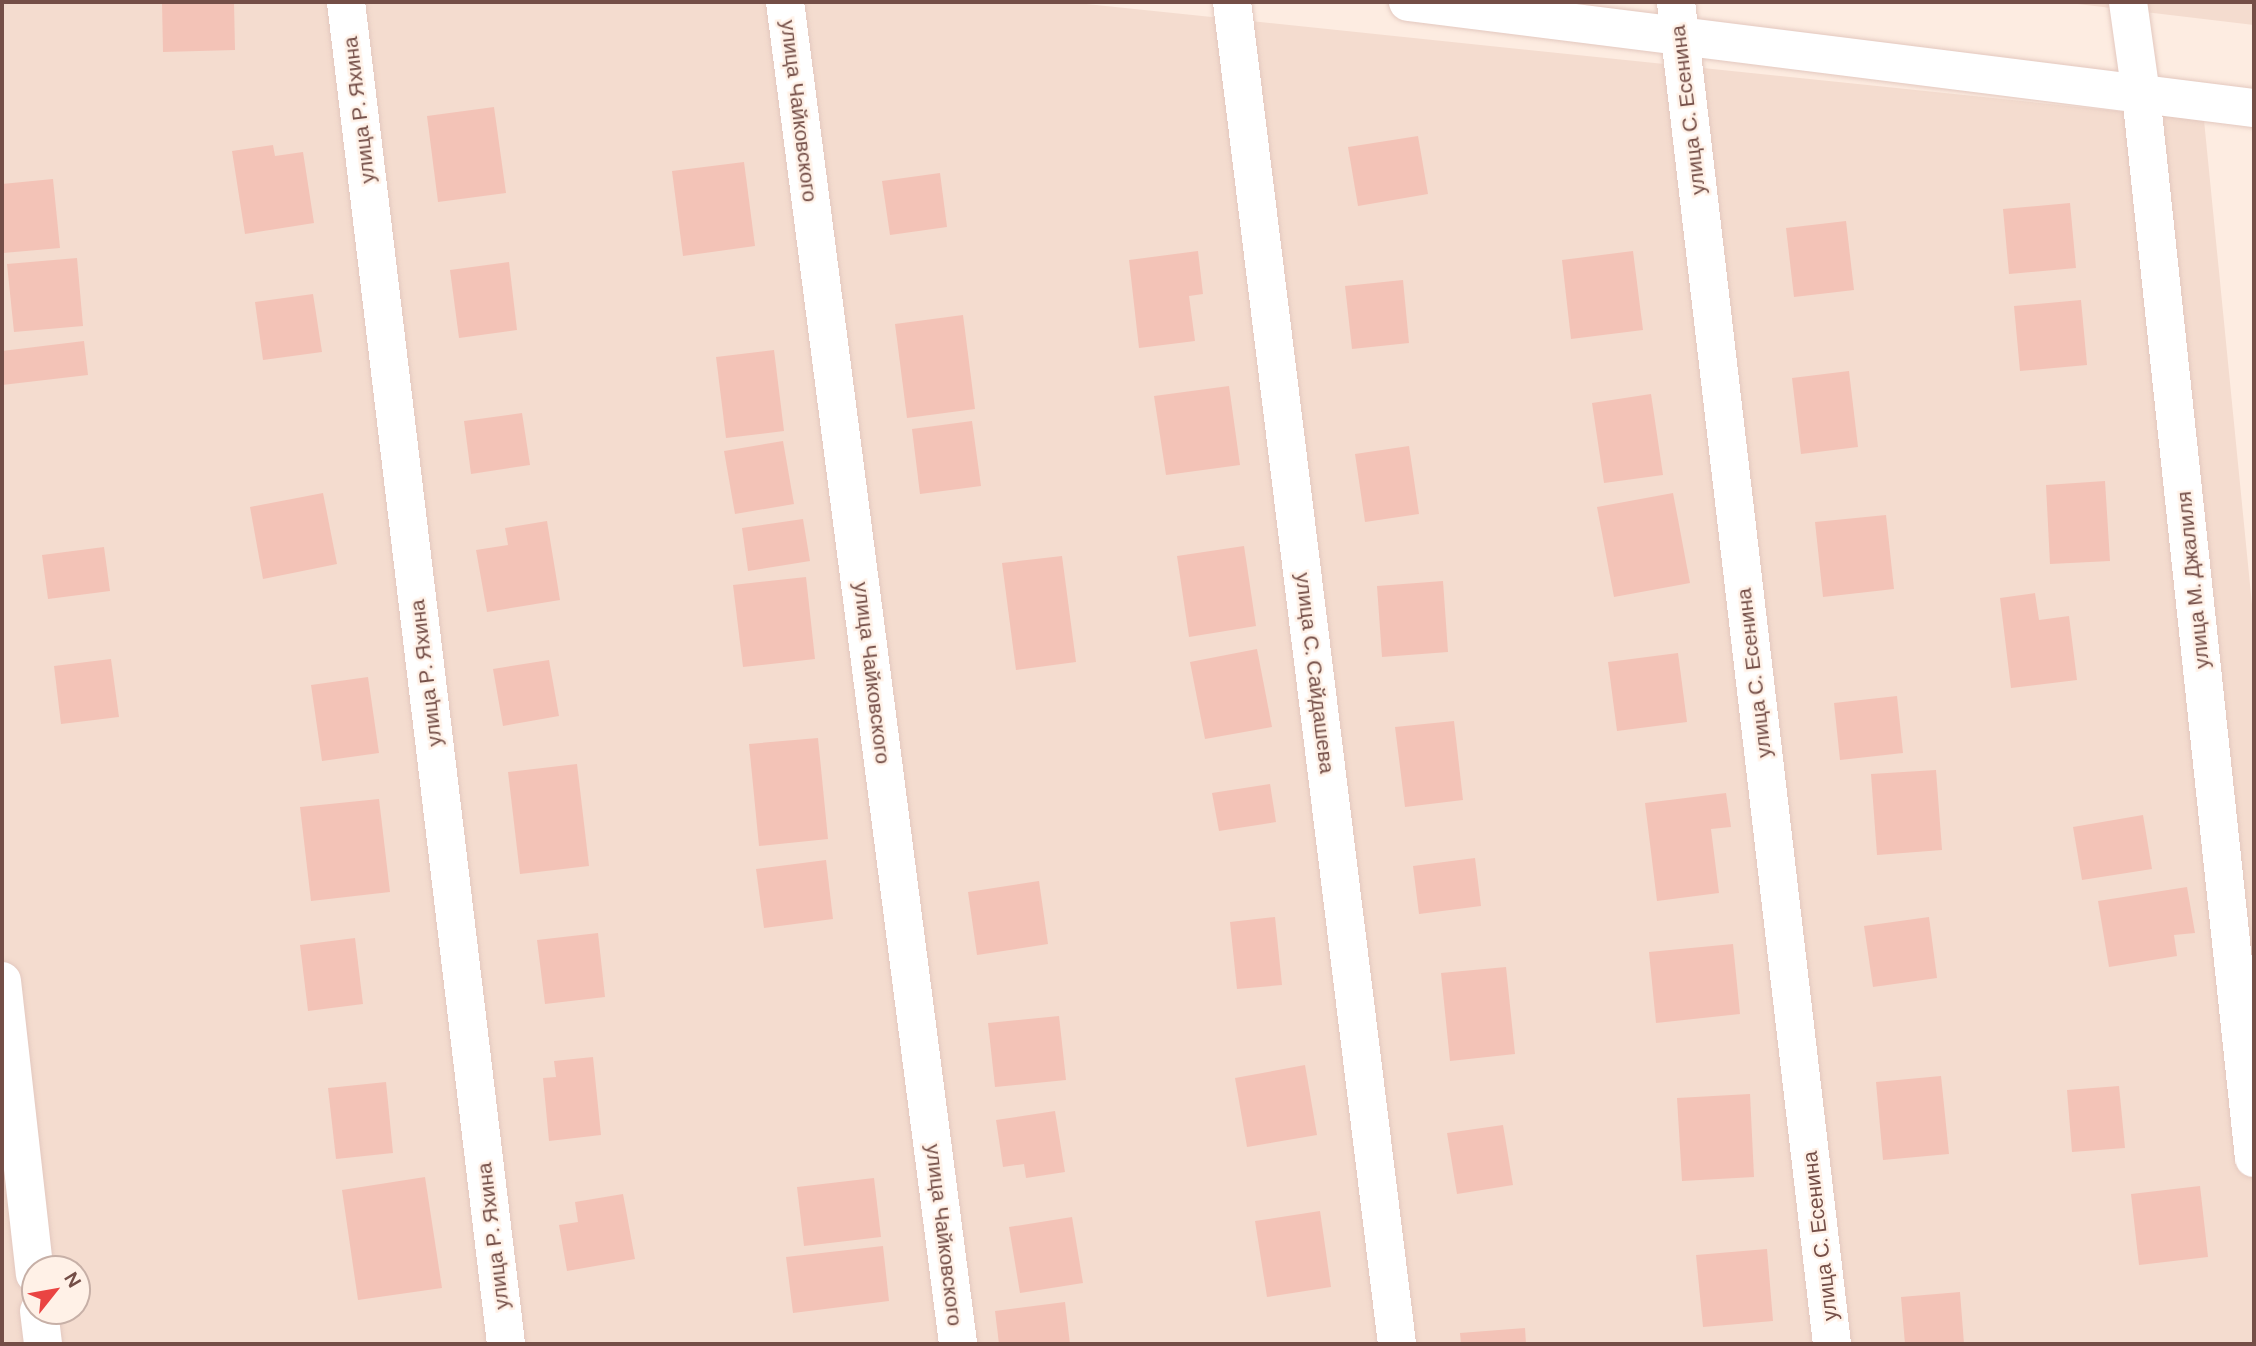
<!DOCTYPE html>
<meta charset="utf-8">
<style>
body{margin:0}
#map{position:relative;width:2256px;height:1346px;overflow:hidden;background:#fdece1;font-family:"DM Sans",sans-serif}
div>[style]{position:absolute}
.residential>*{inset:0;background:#f4dccf}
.building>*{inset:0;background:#f3c3b7}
.roads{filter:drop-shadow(0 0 2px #e3c8bf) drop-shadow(0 0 2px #e3c8bf)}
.street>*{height:38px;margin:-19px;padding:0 19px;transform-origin:19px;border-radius:19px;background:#fff}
span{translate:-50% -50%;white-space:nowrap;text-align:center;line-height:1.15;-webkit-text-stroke:5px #fff1e7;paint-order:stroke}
.street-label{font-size:21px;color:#744e47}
.frame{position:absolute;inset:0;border:4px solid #744e47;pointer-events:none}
.north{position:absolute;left:21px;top:1255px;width:70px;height:70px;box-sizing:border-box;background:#fff1e7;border:2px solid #c7b0a7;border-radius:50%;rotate:59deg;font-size:19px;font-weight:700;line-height:28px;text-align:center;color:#744e47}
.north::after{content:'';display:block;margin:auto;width:24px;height:32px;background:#ea4442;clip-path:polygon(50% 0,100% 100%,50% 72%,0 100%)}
</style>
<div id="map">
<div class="residential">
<i style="clip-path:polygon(evenodd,2px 2px,1067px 2px,2204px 120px,2254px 625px,2254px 1344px,2px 1344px,2px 2px,35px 1269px,77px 1269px,77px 1311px,35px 1311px,35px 1269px)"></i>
<i style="clip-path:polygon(2061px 2px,2254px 2px,2254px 25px)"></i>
</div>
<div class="building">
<i style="clip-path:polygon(162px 2px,234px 2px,235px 50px,163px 52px)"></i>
<i style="clip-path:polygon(494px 107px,506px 193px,438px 202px,427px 116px)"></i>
<i style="clip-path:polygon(1418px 136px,1428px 194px,1358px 206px,1348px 147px)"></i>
<i style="clip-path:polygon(273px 145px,275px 156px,303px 152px,314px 223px,245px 234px,232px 151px)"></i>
<i style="clip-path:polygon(744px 162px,755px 246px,683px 256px,672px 171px)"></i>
<i style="clip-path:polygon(940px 173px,947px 227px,890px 235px,882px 181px)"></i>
<i style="clip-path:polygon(53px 179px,60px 248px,3px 253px,2px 184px)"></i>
<i style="clip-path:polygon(2070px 203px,2076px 268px,2009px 274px,2003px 209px)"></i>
<i style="clip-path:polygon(1846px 221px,1854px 290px,1794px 297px,1786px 228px)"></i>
<i style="clip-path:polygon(1198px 251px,1203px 294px,1189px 296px,1195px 341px,1139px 348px,1129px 260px)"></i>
<i style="clip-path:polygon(1633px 251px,1643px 330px,1571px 339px,1562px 260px)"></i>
<i style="clip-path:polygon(77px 258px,83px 326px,14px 332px,7px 264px)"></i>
<i style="clip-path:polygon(509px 262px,517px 330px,459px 338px,450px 270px)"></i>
<i style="clip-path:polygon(1403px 280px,1409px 343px,1352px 349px,1345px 286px)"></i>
<i style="clip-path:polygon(313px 294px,322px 352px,263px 360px,255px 302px)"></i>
<i style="clip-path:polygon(2081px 300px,2087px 365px,2020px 371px,2014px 306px)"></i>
<i style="clip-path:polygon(963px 315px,975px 409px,907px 418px,895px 324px)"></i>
<i style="clip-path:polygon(84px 341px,88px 375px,2px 385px,2px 351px)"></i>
<i style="clip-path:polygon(774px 350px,784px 431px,726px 438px,716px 357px)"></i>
<i style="clip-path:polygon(1849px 371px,1858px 447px,1801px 454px,1792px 378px)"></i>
<i style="clip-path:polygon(1229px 386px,1240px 465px,1166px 475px,1154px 396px)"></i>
<i style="clip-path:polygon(1651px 394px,1663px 475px,1604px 483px,1592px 403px)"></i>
<i style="clip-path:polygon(522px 413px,530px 465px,471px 474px,464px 421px)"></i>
<i style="clip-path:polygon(972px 421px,981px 486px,920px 494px,912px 429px)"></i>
<i style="clip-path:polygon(783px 441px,794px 504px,735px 514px,724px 451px)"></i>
<i style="clip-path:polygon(1409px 446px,1419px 514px,1365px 522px,1355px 454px)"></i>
<i style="clip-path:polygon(2105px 481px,2110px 561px,2050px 564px,2046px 485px)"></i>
<i style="clip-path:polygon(323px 493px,337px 564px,263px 579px,250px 507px)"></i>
<i style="clip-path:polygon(1673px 493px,1690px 583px,1614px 597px,1597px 507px)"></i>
<i style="clip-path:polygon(1886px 515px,1894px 589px,1823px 597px,1815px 522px)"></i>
<i style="clip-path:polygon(803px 519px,810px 561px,748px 571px,742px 528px)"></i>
<i style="clip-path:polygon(547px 521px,560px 600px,487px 612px,476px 550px,508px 545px,505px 528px)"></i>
<i style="clip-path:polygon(1244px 546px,1256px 626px,1189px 637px,1177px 556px)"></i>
<i style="clip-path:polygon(104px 547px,110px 591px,48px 599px,42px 555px)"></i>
<i style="clip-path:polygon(1062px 556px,1076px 662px,1016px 670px,1002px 563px)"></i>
<i style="clip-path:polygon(806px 577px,815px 659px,743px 667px,733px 585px)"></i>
<i style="clip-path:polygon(1443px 581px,1448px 652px,1382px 657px,1377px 586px)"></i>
<i style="clip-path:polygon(2035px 593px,2039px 620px,2069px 616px,2077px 680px,2011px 688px,2000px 598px)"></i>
<i style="clip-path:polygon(1257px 649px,1272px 727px,1205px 739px,1190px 662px)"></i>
<i style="clip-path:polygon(1678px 653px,1687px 722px,1617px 731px,1608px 662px)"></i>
<i style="clip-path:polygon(111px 659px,119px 717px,61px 724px,54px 666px)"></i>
<i style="clip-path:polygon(549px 660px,559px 716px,503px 726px,493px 669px)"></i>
<i style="clip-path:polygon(368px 677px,379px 753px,322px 761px,311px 685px)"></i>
<i style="clip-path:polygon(1897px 696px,1903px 753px,1840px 760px,1834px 703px)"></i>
<i style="clip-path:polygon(1454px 721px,1463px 800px,1405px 807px,1395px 727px)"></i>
<i style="clip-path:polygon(818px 738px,828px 839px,759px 846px,749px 744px)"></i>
<i style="clip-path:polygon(577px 764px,589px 866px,520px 874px,508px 772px)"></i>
<i style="clip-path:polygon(1936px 770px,1942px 850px,1877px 855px,1871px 774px)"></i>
<i style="clip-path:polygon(1270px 784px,1276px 822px,1219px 831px,1212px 793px)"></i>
<i style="clip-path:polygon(1726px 793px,1731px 827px,1711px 829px,1719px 893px,1657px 901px,1645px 803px)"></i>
<i style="clip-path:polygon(379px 799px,390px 892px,311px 901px,300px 807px)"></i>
<i style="clip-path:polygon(2143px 815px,2152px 869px,2082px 880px,2073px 827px)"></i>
<i style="clip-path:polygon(1475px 858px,1481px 906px,1419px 914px,1413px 866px)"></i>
<i style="clip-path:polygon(826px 860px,833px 919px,764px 928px,756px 869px)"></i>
<i style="clip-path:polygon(1039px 881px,1048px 944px,977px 955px,968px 892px)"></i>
<i style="clip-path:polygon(2187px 887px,2195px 933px,2174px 935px,2177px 956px,2109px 967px,2098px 901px)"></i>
<i style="clip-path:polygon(1275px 917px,1282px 985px,1237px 989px,1230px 922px)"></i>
<i style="clip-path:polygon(1929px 917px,1937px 978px,1873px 987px,1864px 926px)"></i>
<i style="clip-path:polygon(598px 933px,605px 997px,545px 1004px,537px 940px)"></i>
<i style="clip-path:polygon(355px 938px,363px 1004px,308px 1011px,300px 945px)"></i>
<i style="clip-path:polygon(1733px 944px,1740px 1014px,1656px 1023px,1649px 952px)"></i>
<i style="clip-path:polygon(1506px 967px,1515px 1054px,1450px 1061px,1441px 973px)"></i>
<i style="clip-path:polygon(1059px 1016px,1066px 1080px,995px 1087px,988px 1023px)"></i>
<i style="clip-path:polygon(593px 1057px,601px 1135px,549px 1141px,543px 1078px,556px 1077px,554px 1061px)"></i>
<i style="clip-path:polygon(1305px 1065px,1317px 1135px,1247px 1147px,1235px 1078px)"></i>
<i style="clip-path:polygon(1941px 1076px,1949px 1154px,1883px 1160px,1876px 1082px)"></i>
<i style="clip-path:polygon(386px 1082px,393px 1153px,336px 1159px,328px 1088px)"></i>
<i style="clip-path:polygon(2119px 1086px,2125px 1148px,2072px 1152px,2067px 1090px)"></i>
<i style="clip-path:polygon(1750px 1094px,1754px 1177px,1682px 1181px,1677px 1098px)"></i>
<i style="clip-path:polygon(1055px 1111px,1065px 1172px,1026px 1178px,1024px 1164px,1003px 1167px,996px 1120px)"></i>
<i style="clip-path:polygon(1503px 1125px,1513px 1185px,1457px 1194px,1447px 1133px)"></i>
<i style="clip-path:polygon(425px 1177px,442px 1288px,358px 1300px,342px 1190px)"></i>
<i style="clip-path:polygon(874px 1178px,881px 1237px,804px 1246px,797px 1187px)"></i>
<i style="clip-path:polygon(2200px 1186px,2208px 1257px,2139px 1265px,2131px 1194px)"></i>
<i style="clip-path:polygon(623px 1194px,635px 1259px,567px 1271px,559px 1225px,578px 1222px,575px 1202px)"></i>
<i style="clip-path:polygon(1320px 1211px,1331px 1287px,1267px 1297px,1255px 1221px)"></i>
<i style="clip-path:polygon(1072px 1217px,1083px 1283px,1020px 1293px,1009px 1227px)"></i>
<i style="clip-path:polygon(883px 1246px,889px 1301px,793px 1313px,786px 1257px)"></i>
<i style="clip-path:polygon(1767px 1249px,1773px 1321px,1703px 1327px,1696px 1255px)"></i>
<i style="clip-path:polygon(1960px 1292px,1964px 1344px,1905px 1344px,1901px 1297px)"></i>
<i style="clip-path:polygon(1065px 1302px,1070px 1344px,999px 1344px,995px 1311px)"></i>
<i style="clip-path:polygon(1525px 1328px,1526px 1344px,1461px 1344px,1460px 1333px)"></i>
</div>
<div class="roads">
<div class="street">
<i style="left:346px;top:2px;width:1352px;rotate:83.2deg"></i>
<i style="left:785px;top:2px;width:1353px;rotate:82.65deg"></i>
<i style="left:1232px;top:2px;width:1352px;rotate:82.99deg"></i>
<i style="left:1408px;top:2px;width:853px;rotate:7.14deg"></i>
<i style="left:1676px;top:2px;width:1351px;rotate:83.37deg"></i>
<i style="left:2128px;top:2px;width:93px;rotate:82deg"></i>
<i style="left:2141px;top:94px;width:1070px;rotate:83.94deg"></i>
<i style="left:2px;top:981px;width:295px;rotate:83.6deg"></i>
<i style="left:39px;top:1311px;width:33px;rotate:83deg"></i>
</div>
</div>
<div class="street-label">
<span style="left:359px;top:110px;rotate:-97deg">улица Р. Яхина</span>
<span style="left:1688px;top:110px;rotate:-97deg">улица С. Есенина</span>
<span style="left:799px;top:111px;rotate:83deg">улица Чайковского</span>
<span style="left:2193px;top:580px;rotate:-96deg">улица М. Джалиля</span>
<span style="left:426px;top:673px;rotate:-97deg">улица Р. Яхина</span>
<span style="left:872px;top:673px;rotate:83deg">улица Чайковского</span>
<span style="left:1315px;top:673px;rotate:83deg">улица С. Сайдашева</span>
<span style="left:1754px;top:673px;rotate:-97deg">улица С. Есенина</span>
<span style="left:944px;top:1235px;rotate:83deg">улица Чайковского</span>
<span style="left:493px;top:1236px;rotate:-97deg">улица Р. Яхина</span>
<span style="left:1820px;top:1236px;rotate:-97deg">улица С. Есенина</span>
</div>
<div class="frame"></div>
<div class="north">N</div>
</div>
